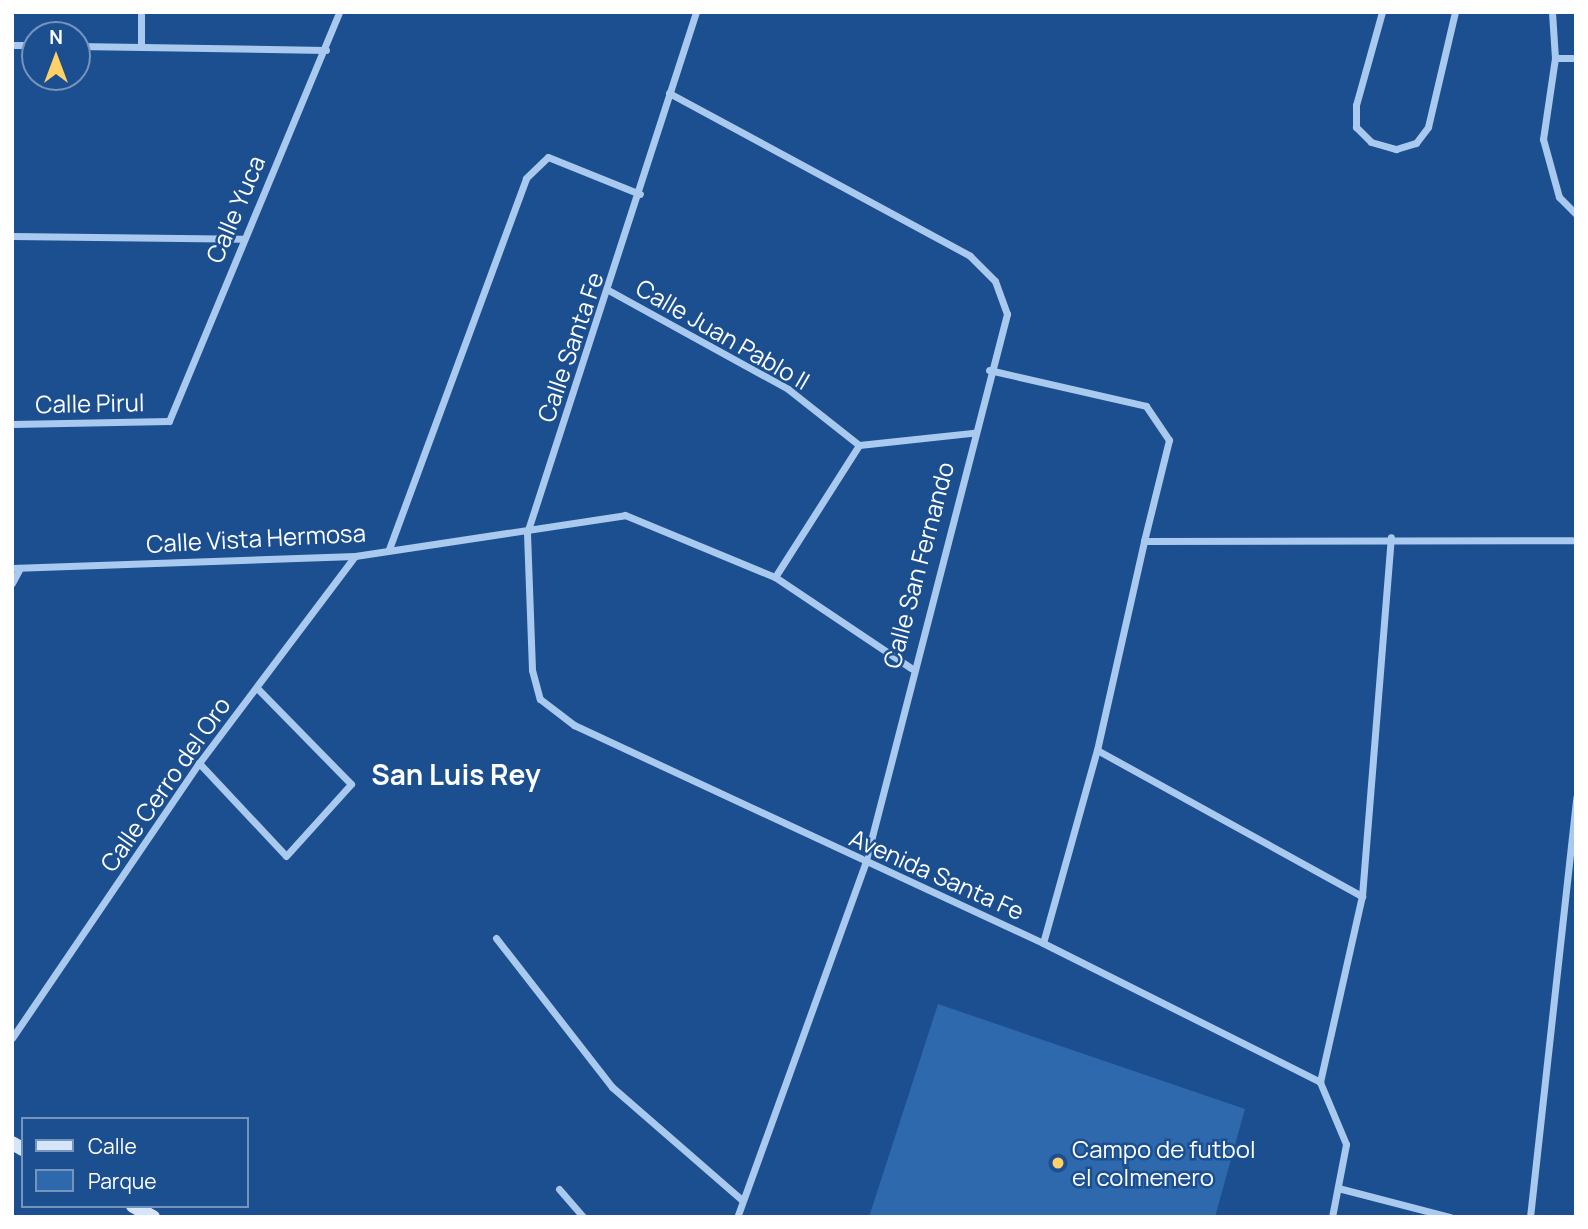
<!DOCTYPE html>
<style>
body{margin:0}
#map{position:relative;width:1588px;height:1229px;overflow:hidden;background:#1b4f8f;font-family:Manrope,sans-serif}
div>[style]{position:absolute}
.green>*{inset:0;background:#2e69ad}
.street>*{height:7px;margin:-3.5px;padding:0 3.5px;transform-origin:3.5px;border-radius:3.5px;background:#a9c9ee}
.secondary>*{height:14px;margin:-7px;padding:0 7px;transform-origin:7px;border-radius:7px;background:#d6e6fa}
.dots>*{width:19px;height:19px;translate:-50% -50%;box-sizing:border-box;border:4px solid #1b4f8f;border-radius:50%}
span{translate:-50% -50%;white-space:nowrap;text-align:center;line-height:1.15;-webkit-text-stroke:5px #1b4f8f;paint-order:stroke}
.street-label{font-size:24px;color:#fff}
.poi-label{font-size:24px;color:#fff}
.left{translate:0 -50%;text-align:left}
.quarter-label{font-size:28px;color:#fff;font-weight:700}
.frame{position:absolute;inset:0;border:14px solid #fff;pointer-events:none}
.legend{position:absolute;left:21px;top:1117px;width:228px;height:91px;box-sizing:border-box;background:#1b4f8f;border:2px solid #7695bc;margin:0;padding:9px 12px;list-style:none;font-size:21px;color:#fff}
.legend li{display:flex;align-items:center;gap:14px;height:35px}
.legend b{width:35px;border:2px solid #7695bc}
.north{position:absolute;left:21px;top:21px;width:70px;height:70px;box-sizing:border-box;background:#1b4f8f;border:2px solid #7695bc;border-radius:50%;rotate:0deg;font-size:19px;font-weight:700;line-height:28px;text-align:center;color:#fff}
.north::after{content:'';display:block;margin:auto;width:24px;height:32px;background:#ffd166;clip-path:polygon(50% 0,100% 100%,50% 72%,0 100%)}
</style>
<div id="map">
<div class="green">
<i style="clip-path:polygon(938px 1004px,1245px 1109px,1215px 1217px,869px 1217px)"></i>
</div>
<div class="street">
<i style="left:141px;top:12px;width:34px;rotate:90deg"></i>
<i style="left:696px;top:12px;width:548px;rotate:107.97deg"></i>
<i style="left:527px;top:533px;width:137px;rotate:87.9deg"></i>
<i style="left:532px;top:670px;width:30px;rotate:75deg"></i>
<i style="left:540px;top:699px;width:43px;rotate:37.4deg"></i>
<i style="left:574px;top:725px;width:517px;rotate:24.93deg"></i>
<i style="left:1043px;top:943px;width:310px;rotate:26.6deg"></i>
<i style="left:1382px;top:12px;width:97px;rotate:105.6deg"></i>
<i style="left:1356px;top:105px;width:22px;rotate:90deg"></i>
<i style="left:1356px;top:127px;width:21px;rotate:45deg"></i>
<i style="left:1371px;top:142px;width:26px;rotate:16deg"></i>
<i style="left:1396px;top:149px;width:21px;rotate:-17deg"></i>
<i style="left:1416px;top:143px;width:20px;rotate:-53deg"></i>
<i style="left:1428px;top:127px;width:118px;rotate:-76.8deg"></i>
<i style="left:1552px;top:12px;width:46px;rotate:86.3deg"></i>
<i style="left:1555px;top:58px;width:82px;rotate:98.4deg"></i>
<i style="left:1543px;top:139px;width:60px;rotate:74.6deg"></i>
<i style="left:1559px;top:197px;width:24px;rotate:45deg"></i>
<i style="left:12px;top:45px;width:23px"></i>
<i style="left:77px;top:46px;width:249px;rotate:0.9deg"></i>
<i style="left:1555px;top:58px;width:21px"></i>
<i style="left:669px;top:93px;width:342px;rotate:28.4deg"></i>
<i style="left:970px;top:256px;width:35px;rotate:45deg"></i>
<i style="left:995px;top:281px;width:35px;rotate:70deg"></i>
<i style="left:1007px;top:314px;width:568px;rotate:104.48deg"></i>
<i style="left:865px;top:864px;width:375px;rotate:109.9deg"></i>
<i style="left:12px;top:236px;width:230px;rotate:0.7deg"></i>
<i style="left:610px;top:291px;width:203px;rotate:28.8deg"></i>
<i style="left:788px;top:389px;width:90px;rotate:38.3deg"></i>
<i style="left:859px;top:445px;width:114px;rotate:-6.1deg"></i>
<i style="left:989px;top:370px;width:161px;rotate:12.9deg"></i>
<i style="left:1146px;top:406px;width:41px;rotate:55.9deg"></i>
<i style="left:1169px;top:440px;width:104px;rotate:103.9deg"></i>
<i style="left:1144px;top:541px;width:432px;rotate:-0.1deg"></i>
<i style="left:12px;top:424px;width:157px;rotate:-1.1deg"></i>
<i style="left:169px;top:421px;width:443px;rotate:-67.4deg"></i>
<i style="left:389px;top:549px;width:395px;rotate:-69.7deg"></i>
<i style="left:526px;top:178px;width:30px;rotate:-44deg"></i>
<i style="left:548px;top:157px;width:99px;rotate:21.9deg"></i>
<i style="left:12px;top:568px;width:343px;rotate:-2deg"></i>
<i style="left:355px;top:556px;width:273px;rotate:-8.6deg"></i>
<i style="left:625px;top:515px;width:162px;rotate:22.5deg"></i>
<i style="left:775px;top:577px;width:164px;rotate:33.8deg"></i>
<i style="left:775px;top:577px;width:156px;rotate:-57.5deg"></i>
<i style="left:12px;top:583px;width:17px;rotate:-62deg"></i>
<i style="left:1097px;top:750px;width:303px;rotate:28.9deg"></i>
<i style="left:199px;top:763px;width:127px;rotate:46.9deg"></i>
<i style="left:286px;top:856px;width:97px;rotate:-47.9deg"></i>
<i style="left:351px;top:784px;width:134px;rotate:-134.4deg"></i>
<i style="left:496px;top:938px;width:189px;rotate:52.1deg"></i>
<i style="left:612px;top:1087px;width:172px;rotate:41deg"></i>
<i style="left:1043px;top:943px;width:200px;rotate:-74.4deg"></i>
<i style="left:1097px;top:750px;width:214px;rotate:-77.3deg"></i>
<i style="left:12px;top:1038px;width:333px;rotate:-55.8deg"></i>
<i style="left:199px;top:763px;width:259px;rotate:-53deg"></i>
<i style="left:1338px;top:1188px;width:116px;rotate:14.5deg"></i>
<i style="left:559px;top:1189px;width:37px;rotate:49deg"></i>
<i style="left:1332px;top:1217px;width:74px;rotate:-79.1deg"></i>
<i style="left:1346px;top:1144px;width:67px;rotate:-112.8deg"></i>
<i style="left:1320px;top:1082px;width:191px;rotate:-77.3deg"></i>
<i style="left:1362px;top:896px;width:360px;rotate:-85.4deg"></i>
<i style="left:1530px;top:1217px;width:422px;rotate:-83.7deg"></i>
</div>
<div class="secondary">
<i style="left:12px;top:1143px;width:13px;rotate:29deg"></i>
<i style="left:133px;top:1206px;width:23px;rotate:29deg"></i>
</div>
<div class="dots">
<i style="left:1058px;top:1163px;background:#ffd166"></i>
</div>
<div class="street-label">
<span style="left:235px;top:209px;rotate:-67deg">Calle Yuca</span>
<span style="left:723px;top:334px;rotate:30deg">Calle Juan Pablo II</span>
<span style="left:570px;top:347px;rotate:-71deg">Calle Santa Fe</span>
<span style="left:90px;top:403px;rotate:-1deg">Calle Pirul</span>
<span style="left:256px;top:538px;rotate:-3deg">Calle Vista Hermosa</span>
<span style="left:918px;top:565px;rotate:-75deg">Calle San Fernando</span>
<span style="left:165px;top:784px;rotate:-55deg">Calle Cerro del Oro</span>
<span style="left:937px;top:874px;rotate:24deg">Avenida Santa Fe</span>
</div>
<div class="poi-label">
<span class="left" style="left:1072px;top:1163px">Campo de futbol<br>el colmenero</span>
</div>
<div class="quarter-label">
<span style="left:456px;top:774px">San Luis Rey</span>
</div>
<div class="frame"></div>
<ul class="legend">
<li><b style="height:9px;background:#d6e6fa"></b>Calle</li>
<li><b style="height:19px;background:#2e69ad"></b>Parque</li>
</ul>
<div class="north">N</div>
</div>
